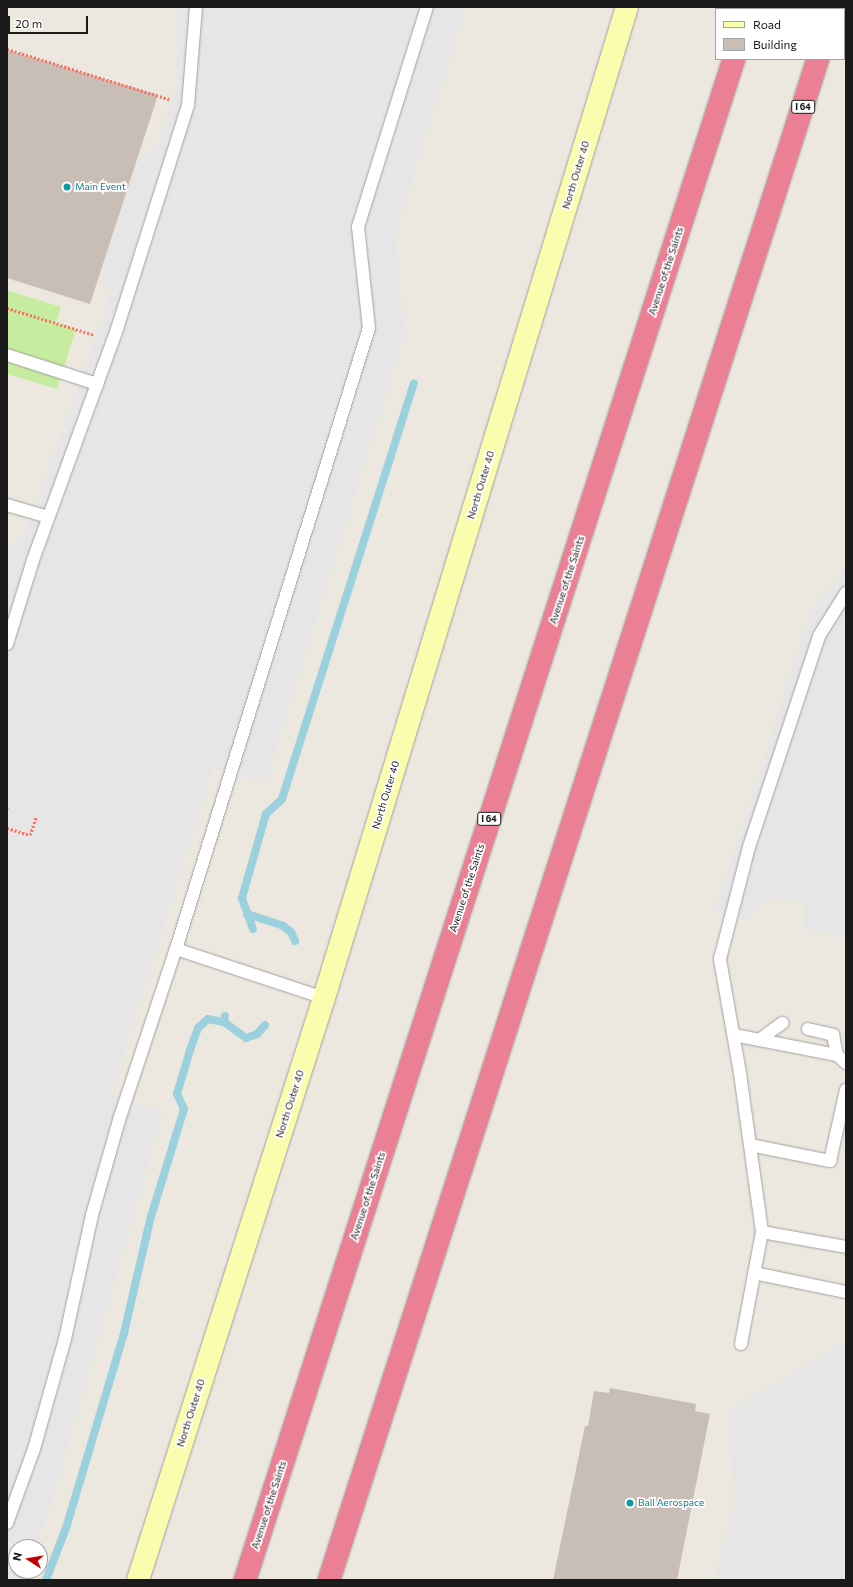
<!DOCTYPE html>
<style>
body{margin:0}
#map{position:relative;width:853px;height:1587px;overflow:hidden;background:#ede8df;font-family:Commissioner,sans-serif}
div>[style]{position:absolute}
.grass>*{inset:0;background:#c6eca0}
.parking>*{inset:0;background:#e6e6e6}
.stream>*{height:8px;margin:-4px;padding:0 4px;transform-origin:4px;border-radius:4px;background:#9bd0de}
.building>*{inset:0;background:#c9beb5}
.path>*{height:2.5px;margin-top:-1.25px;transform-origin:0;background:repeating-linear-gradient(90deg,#ff6e5e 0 2px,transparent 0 4px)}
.roads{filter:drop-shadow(0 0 1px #a1a1a1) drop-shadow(0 0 1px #a1a1a1)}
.lane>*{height:12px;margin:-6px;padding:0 6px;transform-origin:6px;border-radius:6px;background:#fff}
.secondary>*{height:22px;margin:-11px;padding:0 11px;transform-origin:11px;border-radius:11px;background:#fafdad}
.highway>*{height:22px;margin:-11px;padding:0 11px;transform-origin:11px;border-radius:11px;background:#eb8094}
.dots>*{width:11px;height:11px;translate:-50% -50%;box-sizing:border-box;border:2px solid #fff;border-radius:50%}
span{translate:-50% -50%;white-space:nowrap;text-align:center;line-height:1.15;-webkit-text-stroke:3.5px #fff;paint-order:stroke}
.shield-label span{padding:1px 3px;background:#fff;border:1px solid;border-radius:3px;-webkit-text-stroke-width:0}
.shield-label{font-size:9px;color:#1a1a1a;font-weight:700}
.street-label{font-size:10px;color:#1a1a1a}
.culture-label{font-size:10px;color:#0d838f}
.left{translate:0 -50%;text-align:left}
.frame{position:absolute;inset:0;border:8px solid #1a1a1a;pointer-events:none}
.legend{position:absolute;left:715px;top:8px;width:130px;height:52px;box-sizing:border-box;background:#fff;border:1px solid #a3a3a3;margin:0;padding:5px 7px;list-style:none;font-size:12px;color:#1a1a1a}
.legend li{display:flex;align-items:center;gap:8px;height:20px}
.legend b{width:20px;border:1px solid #a3a3a3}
.north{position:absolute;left:8px;top:1539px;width:40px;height:40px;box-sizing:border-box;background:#fff;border:1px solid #a3a3a3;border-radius:50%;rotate:282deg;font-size:11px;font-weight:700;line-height:16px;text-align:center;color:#1a1a1a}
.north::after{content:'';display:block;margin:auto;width:14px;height:18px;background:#c50001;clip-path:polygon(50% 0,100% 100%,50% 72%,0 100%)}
.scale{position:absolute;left:8px;top:16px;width:80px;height:18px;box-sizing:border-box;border:2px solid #1a1a1a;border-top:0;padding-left:5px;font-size:12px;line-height:14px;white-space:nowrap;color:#1a1a1a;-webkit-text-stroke:3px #fff;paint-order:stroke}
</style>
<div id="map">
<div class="grass">
<i style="clip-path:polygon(7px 290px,61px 307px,56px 323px,76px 329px,57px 389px,7px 374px)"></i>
</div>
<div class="parking">
<i style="clip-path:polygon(178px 7px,466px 7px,395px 234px,405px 333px,265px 783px,213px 768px,111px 1094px,163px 1112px,51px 1505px,35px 1547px,16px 1547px,16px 1571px,25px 1571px,22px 1580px,7px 1580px,7px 547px,24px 535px,105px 311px,110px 292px,101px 275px,138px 158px,150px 152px,158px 143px,176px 84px)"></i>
<i style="clip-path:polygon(846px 563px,846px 938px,803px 929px,805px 906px,798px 902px,775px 899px,764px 902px,756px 908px,747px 922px,714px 913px,808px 619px,818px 599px,837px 580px)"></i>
<i style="clip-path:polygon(846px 1341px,846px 1580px,714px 1580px,734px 1504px,729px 1410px)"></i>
</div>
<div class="stream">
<i style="left:247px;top:914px;width:38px;rotate:18deg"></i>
<i style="left:283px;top:926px;width:10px;rotate:37deg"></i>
<i style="left:291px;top:932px;width:10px;rotate:66deg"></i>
<i style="left:253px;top:929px;width:33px;rotate:-110deg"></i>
<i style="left:242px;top:898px;width:87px;rotate:-74.1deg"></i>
<i style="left:266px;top:814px;width:22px;rotate:-43deg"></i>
<i style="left:282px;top:799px;width:436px;rotate:-72.4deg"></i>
<i style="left:224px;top:1022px;width:27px;rotate:36deg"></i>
<i style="left:246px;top:1038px;width:12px;rotate:-20deg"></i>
<i style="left:257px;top:1034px;width:12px;rotate:-48deg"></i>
<i style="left:46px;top:1580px;width:56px;rotate:-69deg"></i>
<i style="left:66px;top:1528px;width:203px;rotate:-73.4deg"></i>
<i style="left:124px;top:1333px;width:116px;rotate:-77deg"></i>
<i style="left:150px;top:1220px;width:116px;rotate:-73deg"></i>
<i style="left:184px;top:1109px;width:17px;rotate:-115deg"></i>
<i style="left:177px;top:1094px;width:46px;rotate:-73.5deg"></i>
<i style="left:190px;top:1050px;width:23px;rotate:-70deg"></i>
<i style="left:198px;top:1028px;width:13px;rotate:-42deg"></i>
<i style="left:208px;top:1019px;width:16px;rotate:11deg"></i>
<i style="left:224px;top:1022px;width:6px;rotate:-81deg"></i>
</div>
<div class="building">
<i style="clip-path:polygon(7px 50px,158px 95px,90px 304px,7px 278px)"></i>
<i style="clip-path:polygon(610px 1388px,696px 1404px,695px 1411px,710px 1414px,677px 1580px,553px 1580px,585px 1426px,588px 1426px,594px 1391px,609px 1393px)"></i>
</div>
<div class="path">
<i style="left:7px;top:49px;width:170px;rotate:17.2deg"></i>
<i style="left:7px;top:308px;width:91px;rotate:17.2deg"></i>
<i style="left:7px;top:809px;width:1px;rotate:-90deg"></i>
<i style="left:7px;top:828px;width:24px;rotate:17deg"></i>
<i style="left:30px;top:835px;width:19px;rotate:-72deg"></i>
</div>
<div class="roads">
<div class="lane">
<i style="left:7px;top:355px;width:95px;rotate:17.9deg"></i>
<i style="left:7px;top:505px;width:43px;rotate:16.3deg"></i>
<i style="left:7px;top:644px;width:88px;rotate:-72.8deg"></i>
<i style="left:33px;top:560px;width:246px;rotate:-70deg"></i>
<i style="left:117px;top:329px;width:235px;rotate:-72.4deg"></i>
<i style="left:188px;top:105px;width:98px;rotate:-85.3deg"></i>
<i style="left:176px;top:949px;width:156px;rotate:18.3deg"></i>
<i style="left:808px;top:1029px;width:26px;rotate:13deg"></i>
<i style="left:833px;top:1035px;width:20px;rotate:79deg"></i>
<i style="left:734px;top:1035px;width:105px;rotate:11deg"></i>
<i style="left:837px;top:1055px;width:12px;rotate:42deg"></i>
<i style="left:759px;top:1040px;width:29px;rotate:-36deg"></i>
<i style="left:750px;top:1145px;width:82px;rotate:11.3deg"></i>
<i style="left:830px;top:1161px;width:73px;rotate:-77.3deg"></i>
<i style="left:762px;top:1232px;width:85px;rotate:10.1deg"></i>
<i style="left:754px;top:1273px;width:94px;rotate:11.7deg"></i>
<i style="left:741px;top:1344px;width:114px;rotate:-79.4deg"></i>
<i style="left:762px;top:1232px;width:161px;rotate:-97.9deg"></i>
<i style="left:740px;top:1073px;width:116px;rotate:-100deg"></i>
<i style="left:720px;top:959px;width:116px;rotate:-75.5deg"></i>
<i style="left:749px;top:847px;width:222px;rotate:-71.6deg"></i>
<i style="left:819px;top:636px;width:51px;rotate:-57.9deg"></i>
<i style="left:7px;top:1523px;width:79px;rotate:-70deg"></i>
<i style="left:34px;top:1449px;width:114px;rotate:-74.3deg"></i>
<i style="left:65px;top:1339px;width:127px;rotate:-77.7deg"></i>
<i style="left:92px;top:1215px;width:99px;rotate:-74.1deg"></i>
<i style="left:119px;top:1120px;width:180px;rotate:-71.6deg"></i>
<i style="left:176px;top:949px;width:650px;rotate:-72.74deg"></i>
<i style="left:369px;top:328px;width:102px;rotate:-96.2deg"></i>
<i style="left:358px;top:227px;width:231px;rotate:-72.6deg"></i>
</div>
<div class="secondary">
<i style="left:138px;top:1580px;width:611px;rotate:-72.28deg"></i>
<i style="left:324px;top:998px;width:1036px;rotate:-73deg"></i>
</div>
<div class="highway">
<i style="left:750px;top:9px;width:2px;rotate:-63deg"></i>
<i style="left:834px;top:9px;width:2px;rotate:-63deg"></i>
<i style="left:245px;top:1580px;width:1598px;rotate:-72.18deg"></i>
<i style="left:329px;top:1580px;width:1598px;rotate:-72.18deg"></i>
</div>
</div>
<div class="dots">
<i style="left:67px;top:187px;background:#0f9aa8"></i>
<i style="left:630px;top:1503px;background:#0f9aa8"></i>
</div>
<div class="shield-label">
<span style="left:803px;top:107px">I 64</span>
<span style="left:489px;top:819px">I 64</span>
</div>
<div class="street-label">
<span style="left:576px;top:175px;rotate:-73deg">North Outer 40</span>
<span style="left:666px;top:271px;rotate:-72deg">Avenue of the Saints</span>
<span style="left:481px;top:485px;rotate:-73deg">North Outer 40</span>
<span style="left:567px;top:580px;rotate:-72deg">Avenue of the Saints</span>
<span style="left:386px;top:795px;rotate:-73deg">North Outer 40</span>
<span style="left:467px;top:888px;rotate:-72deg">Avenue of the Saints</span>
<span style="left:290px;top:1104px;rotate:-72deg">North Outer 40</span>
<span style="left:368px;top:1196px;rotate:-72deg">Avenue of the Saints</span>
<span style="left:191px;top:1413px;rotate:-72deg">North Outer 40</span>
<span style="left:269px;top:1505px;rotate:-72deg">Avenue of the Saints</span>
</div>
<div class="culture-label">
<span class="left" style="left:75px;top:187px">Main Event</span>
<span class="left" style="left:638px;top:1503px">Ball Aerospace</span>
</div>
<div class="frame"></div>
<ul class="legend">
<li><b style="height:5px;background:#fafdad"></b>Road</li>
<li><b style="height:11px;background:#c9beb5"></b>Building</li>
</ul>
<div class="north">N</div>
<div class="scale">20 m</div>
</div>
